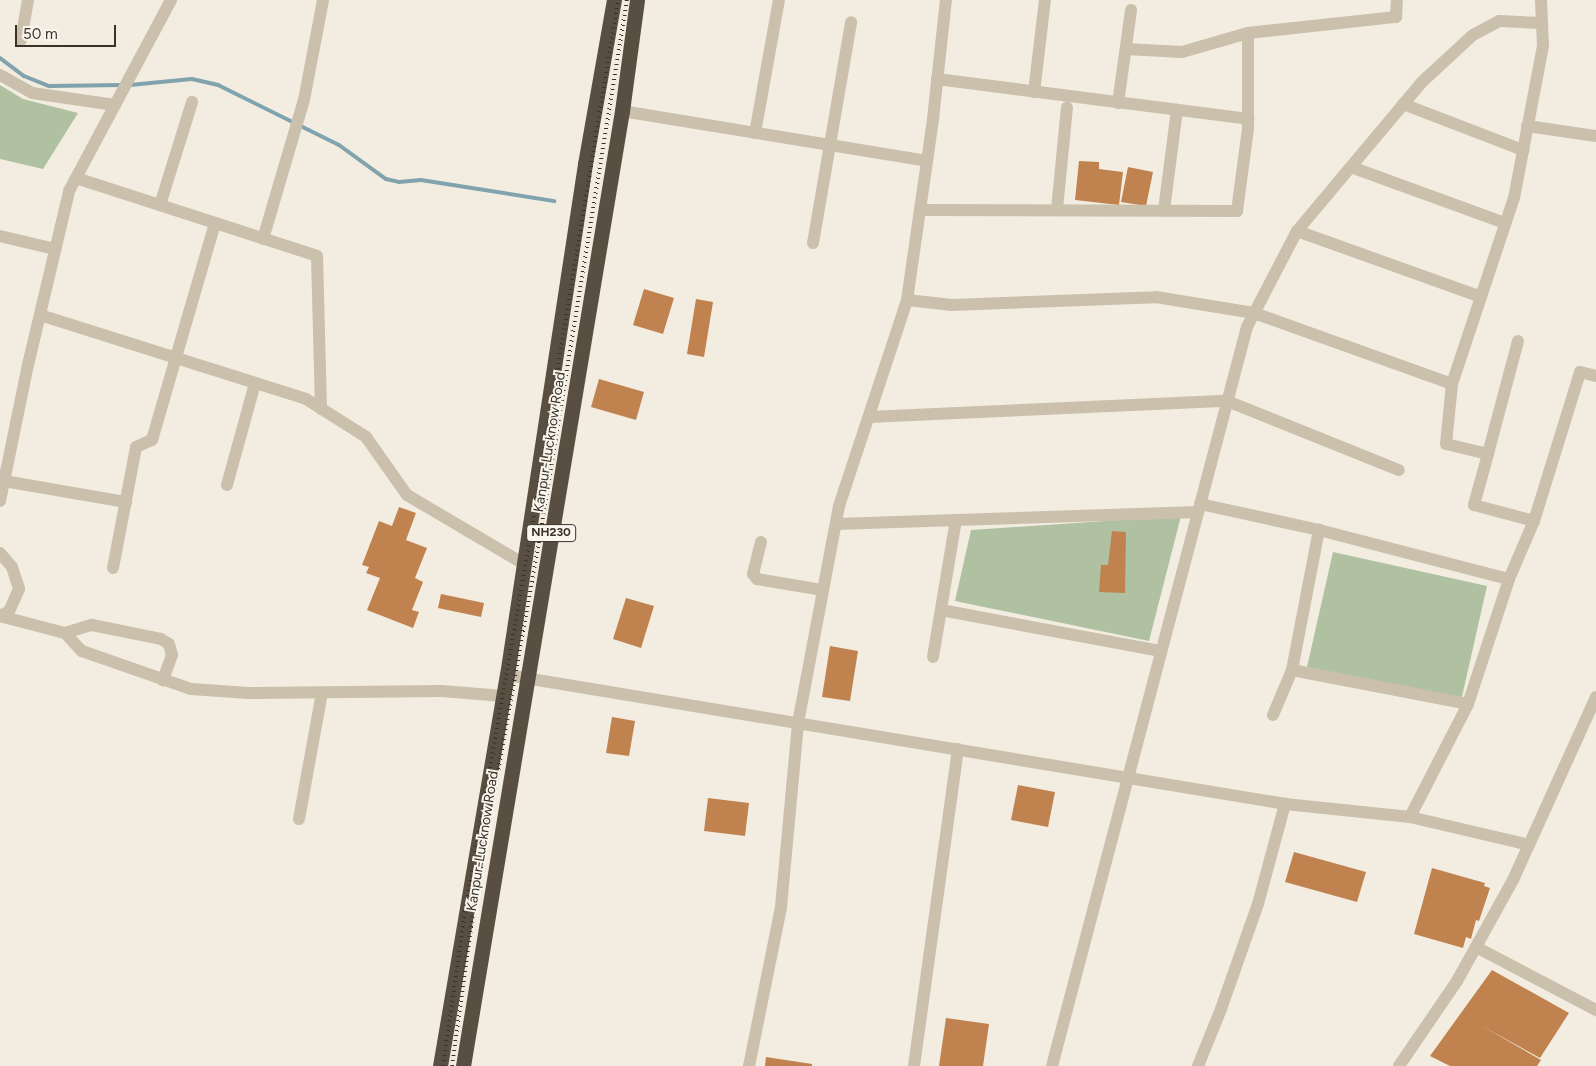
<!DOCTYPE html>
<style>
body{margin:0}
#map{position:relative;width:1596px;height:1066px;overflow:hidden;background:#f2ede0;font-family:Figtree,sans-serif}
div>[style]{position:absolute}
.green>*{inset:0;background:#afc1a0}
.stream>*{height:4px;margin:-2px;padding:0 2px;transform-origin:2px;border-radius:2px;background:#80a3ae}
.building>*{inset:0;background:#c08350}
.minor>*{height:12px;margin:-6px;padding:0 6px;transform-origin:6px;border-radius:6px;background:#cac0ac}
.highway>*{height:15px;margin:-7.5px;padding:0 7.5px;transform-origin:7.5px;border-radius:7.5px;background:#594e42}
.rail>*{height:4px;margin-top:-2px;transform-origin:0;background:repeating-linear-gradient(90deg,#39322b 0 1px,transparent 0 5px)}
span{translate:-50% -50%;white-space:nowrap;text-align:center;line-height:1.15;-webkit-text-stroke:4px #faf6ed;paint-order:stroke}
.shield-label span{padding:1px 4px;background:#faf6ed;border:1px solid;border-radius:4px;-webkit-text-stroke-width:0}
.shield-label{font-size:12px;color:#39322b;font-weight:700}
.street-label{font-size:14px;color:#39322b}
.scale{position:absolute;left:15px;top:25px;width:101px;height:22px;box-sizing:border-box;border:2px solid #39322b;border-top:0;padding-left:6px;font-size:15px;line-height:18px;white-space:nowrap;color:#39322b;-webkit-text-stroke:4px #faf6ed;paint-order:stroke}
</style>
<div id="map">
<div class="green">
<i style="clip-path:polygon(0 85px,23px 99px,78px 113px,43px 169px,0 159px)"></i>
<i style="clip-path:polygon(1181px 516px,1149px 641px,955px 601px,971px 530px)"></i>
<i style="clip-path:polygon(1333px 552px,1487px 586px,1461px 701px,1307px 667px)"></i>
</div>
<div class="stream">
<i style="left:0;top:58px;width:30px;rotate:37deg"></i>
<i style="left:24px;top:76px;width:27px;rotate:22deg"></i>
<i style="left:49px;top:86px;width:74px;rotate:-0.8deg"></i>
<i style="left:130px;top:85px;width:62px;rotate:-5.5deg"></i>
<i style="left:192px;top:79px;width:27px;rotate:13deg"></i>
<i style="left:218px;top:85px;width:135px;rotate:26.4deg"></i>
<i style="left:339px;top:145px;width:58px;rotate:35.9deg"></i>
<i style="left:386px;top:179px;width:13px;rotate:13deg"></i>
<i style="left:399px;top:182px;width:22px;rotate:-5deg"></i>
<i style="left:421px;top:180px;width:135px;rotate:9deg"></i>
</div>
<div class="building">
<i style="clip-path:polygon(1079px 161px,1099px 162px,1099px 169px,1123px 172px,1119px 205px,1075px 200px)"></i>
<i style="clip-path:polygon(1128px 167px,1153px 172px,1146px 206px,1121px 202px)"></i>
<i style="clip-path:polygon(644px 289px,674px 298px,663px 334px,633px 325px)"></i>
<i style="clip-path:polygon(696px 299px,713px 302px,704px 357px,687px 354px)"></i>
<i style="clip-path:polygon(599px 379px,644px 392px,636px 420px,591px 407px)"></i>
<i style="clip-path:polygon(399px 507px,416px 513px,406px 540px,427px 548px,415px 578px,423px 582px,412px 610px,419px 612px,413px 628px,367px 610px,380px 578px,366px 573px,369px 567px,362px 565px,379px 521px,392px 526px)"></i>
<i style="clip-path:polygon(1112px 531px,1126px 532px,1125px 593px,1099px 592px,1101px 565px,1108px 565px)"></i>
<i style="clip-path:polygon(441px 594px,484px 603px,481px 617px,438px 608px)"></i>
<i style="clip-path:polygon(626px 598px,654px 606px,641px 648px,613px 639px)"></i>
<i style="clip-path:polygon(830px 646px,858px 651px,850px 701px,822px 697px)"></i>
<i style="clip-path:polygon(612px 717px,635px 721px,629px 756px,606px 753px)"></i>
<i style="clip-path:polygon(1018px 785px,1055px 792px,1048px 827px,1011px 820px)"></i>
<i style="clip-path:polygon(708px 798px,749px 803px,745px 836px,704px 831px)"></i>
<i style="clip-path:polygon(1294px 852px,1366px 872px,1357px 902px,1285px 882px)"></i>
<i style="clip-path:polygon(1432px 868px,1485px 883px,1484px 886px,1490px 888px,1479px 921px,1476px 920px,1471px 939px,1466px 937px,1463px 948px,1414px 934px)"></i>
<i style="clip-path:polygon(1492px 970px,1569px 1013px,1540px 1058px,1482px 1026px,1541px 1060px,1537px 1066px,1450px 1066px,1430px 1056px)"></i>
<i style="clip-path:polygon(946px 1018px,989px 1024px,983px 1066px,939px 1066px)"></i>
<i style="clip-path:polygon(766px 1057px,812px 1064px,812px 1066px,765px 1066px)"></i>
</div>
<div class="minor">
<i style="left:21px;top:40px;width:41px;rotate:-80.1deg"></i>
<i style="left:1126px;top:49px;width:56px;rotate:3.1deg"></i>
<i style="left:1182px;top:52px;width:69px;rotate:-16.1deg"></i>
<i style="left:1248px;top:33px;width:149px;rotate:-6.2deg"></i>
<i style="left:1396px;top:17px;width:17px;rotate:-87deg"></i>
<i style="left:0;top:75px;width:37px;rotate:29deg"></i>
<i style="left:32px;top:93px;width:84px;rotate:8.2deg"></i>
<i style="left:937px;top:79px;width:314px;rotate:7.3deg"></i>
<i style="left:1034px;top:92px;width:93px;rotate:-83.2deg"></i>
<i style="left:1118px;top:103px;width:94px;rotate:-82deg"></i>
<i style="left:1403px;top:104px;width:129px;rotate:21deg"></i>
<i style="left:622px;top:111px;width:309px;rotate:9.3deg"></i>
<i style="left:1527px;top:126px;width:70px;rotate:8.2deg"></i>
<i style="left:755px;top:133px;width:135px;rotate:-79.8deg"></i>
<i style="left:1351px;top:167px;width:164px;rotate:20deg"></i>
<i style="left:76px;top:178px;width:253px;rotate:17.9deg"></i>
<i style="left:317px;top:256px;width:153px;rotate:88.5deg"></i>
<i style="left:160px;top:205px;width:108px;rotate:-72.7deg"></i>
<i style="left:1057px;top:209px;width:102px;rotate:-84.4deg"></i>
<i style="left:920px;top:210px;width:317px;rotate:0.2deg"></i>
<i style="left:1237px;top:211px;width:83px;rotate:-82.4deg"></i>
<i style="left:1248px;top:129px;width:96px;rotate:-90deg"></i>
<i style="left:1164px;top:210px;width:101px;rotate:-82.6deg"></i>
<i style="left:1297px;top:231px;width:195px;rotate:19.7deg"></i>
<i style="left:0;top:236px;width:57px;rotate:13.3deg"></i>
<i style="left:263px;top:239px;width:145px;rotate:-73.6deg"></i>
<i style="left:304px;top:100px;width:102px;rotate:-79.2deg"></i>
<i style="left:813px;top:243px;width:224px;rotate:-80.2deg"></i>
<i style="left:907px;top:300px;width:45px;rotate:6.3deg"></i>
<i style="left:952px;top:305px;width:204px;rotate:-2.2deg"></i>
<i style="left:1156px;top:297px;width:99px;rotate:9.3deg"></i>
<i style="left:1254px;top:313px;width:210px;rotate:19.7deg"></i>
<i style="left:40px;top:315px;width:279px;rotate:17.5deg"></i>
<i style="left:306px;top:399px;width:71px;rotate:32.3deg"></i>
<i style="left:366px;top:437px;width:71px;rotate:54.7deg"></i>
<i style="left:407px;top:495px;width:136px;rotate:30.5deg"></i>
<i style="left:1518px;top:341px;width:117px;rotate:104.9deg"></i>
<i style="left:1488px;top:454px;width:43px;rotate:-166.6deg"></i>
<i style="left:1446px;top:444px;width:60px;rotate:-84.3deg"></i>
<i style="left:1452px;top:384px;width:196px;rotate:-71.6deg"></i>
<i style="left:1514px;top:198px;width:155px;rotate:-79.2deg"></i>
<i style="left:1543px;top:46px;width:46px;rotate:-92.5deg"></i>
<i style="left:869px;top:417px;width:358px;rotate:-2.6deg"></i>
<i style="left:1227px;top:401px;width:185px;rotate:21.9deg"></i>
<i style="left:1488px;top:454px;width:53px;rotate:105.4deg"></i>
<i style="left:1474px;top:505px;width:62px;rotate:14.9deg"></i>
<i style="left:4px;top:481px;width:124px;rotate:9.8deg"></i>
<i style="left:227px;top:485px;width:106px;rotate:-74.6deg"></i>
<i style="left:0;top:501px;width:139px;rotate:-78.4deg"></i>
<i style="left:28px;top:365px;width:179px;rotate:-76.7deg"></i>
<i style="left:69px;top:191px;width:217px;rotate:-61.9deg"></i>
<i style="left:1200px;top:504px;width:122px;rotate:12.3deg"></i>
<i style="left:1319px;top:530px;width:196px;rotate:14.5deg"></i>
<i style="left:836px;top:524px;width:362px;rotate:-1.9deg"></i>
<i style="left:761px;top:542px;width:33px;rotate:104deg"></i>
<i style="left:753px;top:574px;width:6px;rotate:51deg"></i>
<i style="left:757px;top:579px;width:67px;rotate:9.5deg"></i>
<i style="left:0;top:553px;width:18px;rotate:49deg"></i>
<i style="left:12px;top:567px;width:23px;rotate:72deg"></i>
<i style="left:19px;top:589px;width:24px;rotate:114deg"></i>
<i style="left:9px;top:611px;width:10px;rotate:151deg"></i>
<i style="left:113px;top:568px;width:123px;rotate:-79.2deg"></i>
<i style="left:136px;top:447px;width:17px;rotate:-24deg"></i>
<i style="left:152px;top:440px;width:226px;rotate:-73.8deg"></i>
<i style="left:941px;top:610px;width:224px;rotate:10.6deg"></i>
<i style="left:0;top:616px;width:67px;rotate:14.7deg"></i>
<i style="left:65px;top:633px;width:25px;rotate:47deg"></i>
<i style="left:82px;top:651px;width:115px;rotate:19.2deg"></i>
<i style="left:191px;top:689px;width:57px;rotate:4deg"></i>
<i style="left:248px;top:693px;width:194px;rotate:-0.6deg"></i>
<i style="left:442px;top:691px;width:61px;rotate:4.7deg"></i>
<i style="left:65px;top:633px;width:28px;rotate:-17deg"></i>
<i style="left:92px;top:625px;width:70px;rotate:11.5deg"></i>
<i style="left:161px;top:639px;width:9px;rotate:32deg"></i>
<i style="left:169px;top:644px;width:11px;rotate:75deg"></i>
<i style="left:172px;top:655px;width:27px;rotate:110deg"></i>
<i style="left:933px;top:657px;width:139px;rotate:-80.5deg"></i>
<i style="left:1292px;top:670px;width:179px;rotate:10.9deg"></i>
<i style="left:507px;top:675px;width:789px;rotate:9.41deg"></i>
<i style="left:1285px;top:804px;width:126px;rotate:5.9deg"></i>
<i style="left:1410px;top:817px;width:122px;rotate:13.2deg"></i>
<i style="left:1273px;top:715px;width:49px;rotate:-67.1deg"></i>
<i style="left:1292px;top:670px;width:143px;rotate:-79.1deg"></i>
<i style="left:1410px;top:817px;width:127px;rotate:-62.8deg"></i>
<i style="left:1468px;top:704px;width:132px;rotate:-71.8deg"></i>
<i style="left:1509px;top:579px;width:63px;rotate:-66.7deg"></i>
<i style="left:1534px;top:521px;width:156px;rotate:-72.8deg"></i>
<i style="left:1580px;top:372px;width:16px;rotate:14deg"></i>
<i style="left:299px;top:819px;width:128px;rotate:-79.7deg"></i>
<i style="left:1476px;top:947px;width:136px;rotate:27.7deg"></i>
<i style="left:749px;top:1066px;width:162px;rotate:-78.6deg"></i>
<i style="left:781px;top:907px;width:185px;rotate:-84.7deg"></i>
<i style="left:798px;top:723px;width:221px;rotate:-79.3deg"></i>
<i style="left:839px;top:506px;width:217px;rotate:-71.7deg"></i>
<i style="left:907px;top:300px;width:183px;rotate:-81.8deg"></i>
<i style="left:933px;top:119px;width:120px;rotate:-83.8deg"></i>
<i style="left:914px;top:1066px;width:320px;rotate:-82.1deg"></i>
<i style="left:1052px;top:1066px;width:764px;rotate:-75.22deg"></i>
<i style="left:1247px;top:327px;width:108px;rotate:-62.5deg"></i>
<i style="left:1297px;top:231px;width:194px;rotate:-50deg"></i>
<i style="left:1422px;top:82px;width:69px;rotate:-42.7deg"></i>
<i style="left:1473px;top:35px;width:30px;rotate:-28deg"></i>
<i style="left:1499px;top:21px;width:43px;rotate:2.7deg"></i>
<i style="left:1198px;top:1066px;width:61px;rotate:-68deg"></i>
<i style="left:1221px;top:1009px;width:111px;rotate:-70.6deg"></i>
<i style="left:1258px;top:904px;width:104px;rotate:-74.9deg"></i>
<i style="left:1399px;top:1066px;width:103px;rotate:-55.7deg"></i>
<i style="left:1457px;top:981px;width:115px;rotate:-61deg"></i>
<i style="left:1513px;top:880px;width:201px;rotate:-65.6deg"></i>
</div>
<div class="highway">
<i style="left:440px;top:1066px;width:397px;rotate:-80.3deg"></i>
<i style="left:507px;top:675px;width:517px;rotate:-81.32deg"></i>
<i style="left:585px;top:164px;width:167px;rotate:-80deg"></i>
<i style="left:463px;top:1066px;width:968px;rotate:-80.55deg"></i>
<i style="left:622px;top:111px;width:112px;rotate:-82.3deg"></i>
</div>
<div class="rail">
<i style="left:443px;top:1066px;width:157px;rotate:-81.9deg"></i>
<i style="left:465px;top:911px;width:390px;rotate:-80.1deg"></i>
<i style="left:532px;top:527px;width:534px;rotate:-80.73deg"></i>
<i style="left:452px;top:1066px;width:155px;rotate:-82.2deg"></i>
<i style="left:473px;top:912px;width:389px;rotate:-79.9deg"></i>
<i style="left:541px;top:529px;width:536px;rotate:-80.77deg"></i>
</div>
<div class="shield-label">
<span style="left:551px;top:533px">NH230</span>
</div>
<div class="street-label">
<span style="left:550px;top:442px;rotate:-81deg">Kanpur-Lucknow Road</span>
<span style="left:483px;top:841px;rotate:-81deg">Kanpur-Lucknow Road</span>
</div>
<div class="scale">50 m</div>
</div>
